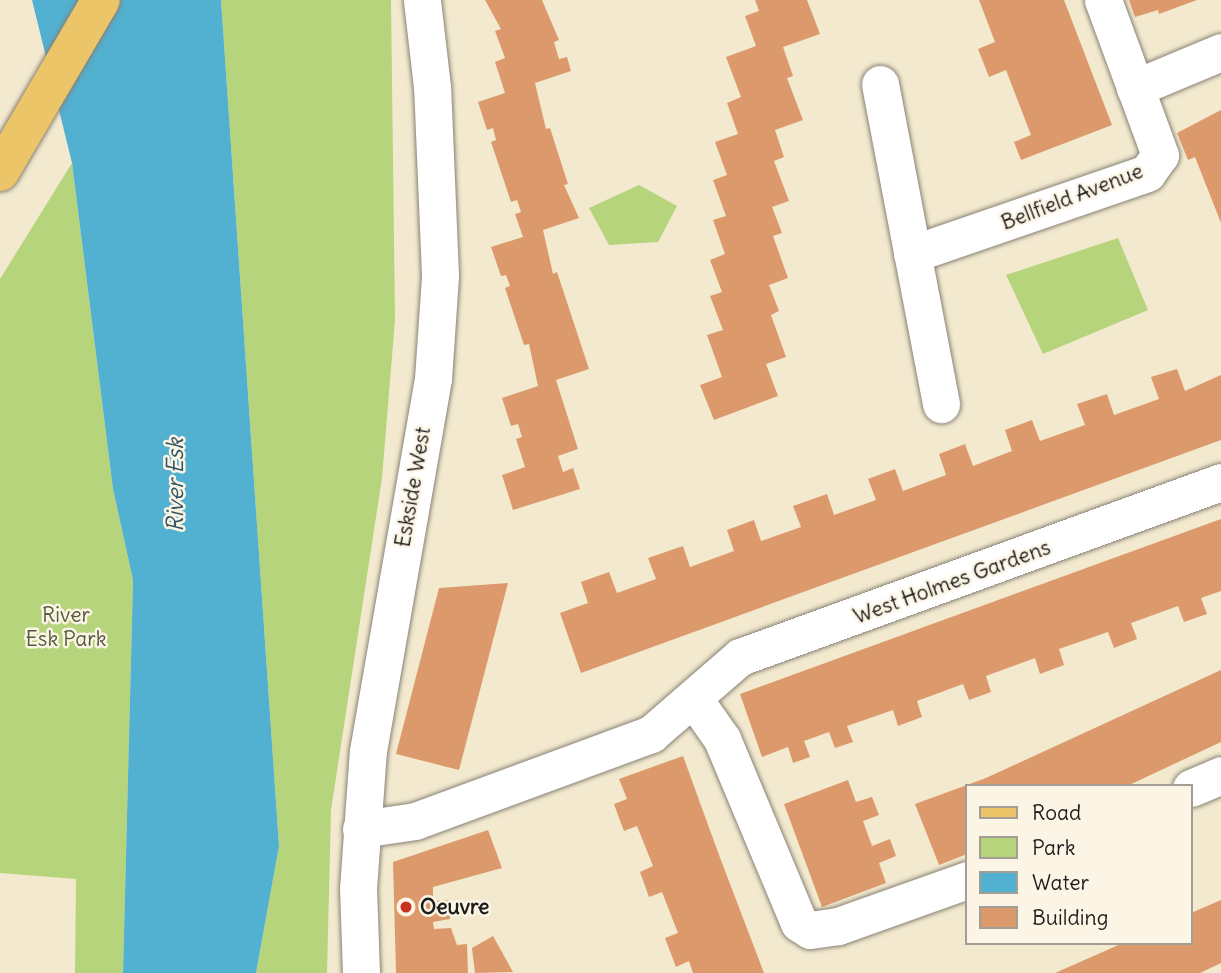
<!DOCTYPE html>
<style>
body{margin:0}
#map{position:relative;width:1221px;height:973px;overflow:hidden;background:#f3e9cf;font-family:Delius,sans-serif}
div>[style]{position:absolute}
.green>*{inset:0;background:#b6d47b}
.water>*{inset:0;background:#52b0d0}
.building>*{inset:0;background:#dc9a6c}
.roads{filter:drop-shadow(0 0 2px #888276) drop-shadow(0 0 2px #888276)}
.street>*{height:37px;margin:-18.5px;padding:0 18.5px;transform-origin:18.5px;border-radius:18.5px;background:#fff}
.primary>*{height:38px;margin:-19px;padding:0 19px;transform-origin:19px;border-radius:19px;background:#edc569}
.dots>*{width:19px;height:19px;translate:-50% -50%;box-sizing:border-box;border:4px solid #fcf5e5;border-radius:50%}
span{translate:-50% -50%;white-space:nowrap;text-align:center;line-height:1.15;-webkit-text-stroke:5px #fcf5e5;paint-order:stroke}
.street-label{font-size:21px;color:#1c1c1c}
.park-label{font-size:21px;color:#525c3d}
.poi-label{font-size:21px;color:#1c1c1c;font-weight:700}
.left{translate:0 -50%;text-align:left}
.water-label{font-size:23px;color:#325764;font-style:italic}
.legend{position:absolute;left:965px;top:784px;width:228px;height:161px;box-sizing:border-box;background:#fcf5e5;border:2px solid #a29e95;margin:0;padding:9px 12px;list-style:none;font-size:21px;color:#1c1c1c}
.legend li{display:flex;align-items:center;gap:14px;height:35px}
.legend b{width:35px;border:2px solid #a29e95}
</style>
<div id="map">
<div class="green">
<i style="clip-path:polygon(221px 0,391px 0,395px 320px,382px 478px,331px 810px,327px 973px,256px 973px,279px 846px)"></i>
<i style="clip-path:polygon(72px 163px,113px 489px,133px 580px,123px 973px,75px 973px,76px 879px,0 873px,0 279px)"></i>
<i style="clip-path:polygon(639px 185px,677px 206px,658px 242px,609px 245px,589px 208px)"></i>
<i style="clip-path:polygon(1118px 238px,1148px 310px,1043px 354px,1006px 275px)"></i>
</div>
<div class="water">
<i style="clip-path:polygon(32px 0,221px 0,279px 846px,256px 973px,123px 973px,133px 580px,113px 489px,72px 163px)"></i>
</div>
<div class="building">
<i style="clip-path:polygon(485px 0,542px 0,559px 40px,554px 42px,559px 59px,567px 57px,571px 71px,535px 83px,546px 129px,550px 128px,568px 184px,564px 185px,579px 218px,543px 230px,553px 274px,557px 272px,589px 369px,556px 380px,578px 449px,558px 456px,563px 472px,573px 468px,580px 489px,513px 510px,502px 475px,525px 467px,516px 439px,522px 437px,518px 424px,511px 426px,502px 398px,538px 386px,529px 344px,524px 345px,505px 288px,510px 286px,506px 275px,501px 276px,491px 247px,523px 237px,515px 214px,521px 212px,517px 200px,511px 202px,491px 142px,496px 140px,493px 128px,487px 130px,478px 102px,505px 93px,495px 62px,505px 58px,495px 31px,501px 29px)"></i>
<i style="clip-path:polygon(755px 0,807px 0,820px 34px,783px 47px,793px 76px,787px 78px,803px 120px,775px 130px,784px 157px,774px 161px,789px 201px,772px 207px,782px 233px,773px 236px,788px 278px,769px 285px,779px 311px,771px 315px,786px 357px,766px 364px,778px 396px,714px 420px,700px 385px,722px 377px,707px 335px,723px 330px,710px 296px,722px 292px,710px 260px,725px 254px,713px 220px,726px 216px,713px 180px,727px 175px,715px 142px,738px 134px,727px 103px,741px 97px,726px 57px,756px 46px,745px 16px,759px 11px)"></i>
<i style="clip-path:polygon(979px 0,1064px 0,1112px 125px,1021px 160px,1014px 142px,1031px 135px,1006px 70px,989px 77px,978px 49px,995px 42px)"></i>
<i style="clip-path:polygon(1129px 0,1197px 0,1159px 14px,1158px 10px,1135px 17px)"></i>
<i style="clip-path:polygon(1221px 110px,1221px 223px,1195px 157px,1188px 160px,1177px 133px)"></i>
<i style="clip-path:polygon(1177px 369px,1185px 391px,1221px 375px,1221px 440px,581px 673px,560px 613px,588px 603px,581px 582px,609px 572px,617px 593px,656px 579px,648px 558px,683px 546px,690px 567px,734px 551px,727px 530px,754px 520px,761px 541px,801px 527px,793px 506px,827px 494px,834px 515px,876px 500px,868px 479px,895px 469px,903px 491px,946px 475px,939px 454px,965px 444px,973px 466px,1012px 451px,1005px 430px,1032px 420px,1040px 441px,1085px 425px,1077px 404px,1107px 394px,1114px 415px,1159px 399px,1151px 377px)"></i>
<i style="clip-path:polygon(1221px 519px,1221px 591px,1201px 598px,1207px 614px,1184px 622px,1178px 606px,1131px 623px,1137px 639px,1114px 648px,1108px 632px,1059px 649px,1064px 665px,1040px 674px,1035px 658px,986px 676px,991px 692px,969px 700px,963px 684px,917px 701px,922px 717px,898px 726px,893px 710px,847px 726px,853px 742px,835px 748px,829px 732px,804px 741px,810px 757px,793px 763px,788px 747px,762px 757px,740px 694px)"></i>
<i style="clip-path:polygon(508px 583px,459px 770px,396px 754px,439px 588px)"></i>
<i style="clip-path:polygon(1221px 670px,1221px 742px,1127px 786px,967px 786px,967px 854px,939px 865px,915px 804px,986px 778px)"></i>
<i style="clip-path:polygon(683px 756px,719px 855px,764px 973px,693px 973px,689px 961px,676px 967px,665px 938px,678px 933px,662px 892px,649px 897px,640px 872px,653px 866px,637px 826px,624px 831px,619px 818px,614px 804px,627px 799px,619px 779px)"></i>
<i style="clip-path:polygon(848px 780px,856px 802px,872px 797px,879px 815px,863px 821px,872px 846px,890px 839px,896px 856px,879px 863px,886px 883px,822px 907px,784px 804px)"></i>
<i style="clip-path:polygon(488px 830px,502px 868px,433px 887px,433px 901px,450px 900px,450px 919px,433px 922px,434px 929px,451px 928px,457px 945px,467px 944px,468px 973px,396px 973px,393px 862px)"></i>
<i style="clip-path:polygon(1221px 900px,1221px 963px,1200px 973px,1055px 973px,1123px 943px,1191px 943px,1191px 913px)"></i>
<i style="clip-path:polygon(493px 936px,513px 972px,475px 973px,472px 948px)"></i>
</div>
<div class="roads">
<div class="street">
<i style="left:880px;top:84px;width:326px;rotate:79.2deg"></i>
<i style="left:1135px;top:88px;width:93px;rotate:-22.7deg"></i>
<i style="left:912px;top:254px;width:249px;rotate:-19deg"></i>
<i style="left:1147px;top:173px;width:22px;rotate:-54deg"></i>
<i style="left:1160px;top:155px;width:165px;rotate:-110.2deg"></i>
<i style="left:694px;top:699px;width:49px;rotate:55deg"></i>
<i style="left:722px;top:739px;width:199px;rotate:67.3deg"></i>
<i style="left:799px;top:923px;width:13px;rotate:32deg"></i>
<i style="left:810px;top:930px;width:28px;rotate:-8deg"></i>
<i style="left:838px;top:926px;width:137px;rotate:-19.6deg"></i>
<i style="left:1191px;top:788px;width:33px;rotate:-23deg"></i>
<i style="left:361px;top:829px;width:55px;rotate:-8.4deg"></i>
<i style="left:415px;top:821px;width:252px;rotate:-20.2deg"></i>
<i style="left:651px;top:734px;width:118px;rotate:-40.9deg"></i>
<i style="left:740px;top:657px;width:512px;rotate:-19.99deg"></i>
<i style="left:361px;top:973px;width:84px;rotate:-92deg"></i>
<i style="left:358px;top:889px;width:138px;rotate:-85.9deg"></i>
<i style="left:368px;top:751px;width:378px;rotate:-80.1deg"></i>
<i style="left:433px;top:379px;width:104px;rotate:-86.1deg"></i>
<i style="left:440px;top:275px;width:188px;rotate:-92.4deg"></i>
<i style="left:432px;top:87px;width:88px;rotate:-96.6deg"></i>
</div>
<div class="primary">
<i style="left:0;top:172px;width:199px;rotate:-59.6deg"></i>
</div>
</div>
<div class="dots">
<i style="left:406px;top:907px;background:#c8321e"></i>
</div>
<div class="street-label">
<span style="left:1072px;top:197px;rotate:-21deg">Bellfield Avenue</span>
<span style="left:413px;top:487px;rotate:-80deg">Eskside West</span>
<span style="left:952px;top:582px;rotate:-20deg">West Holmes Gardens</span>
</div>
<div class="park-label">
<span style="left:66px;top:627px">River<br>Esk Park</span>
</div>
<div class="poi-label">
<span class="left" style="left:420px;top:907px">Oeuvre</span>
</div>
<div class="water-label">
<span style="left:175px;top:485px;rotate:-90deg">River Esk</span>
</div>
<ul class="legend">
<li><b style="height:9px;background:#edc569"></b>Road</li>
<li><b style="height:19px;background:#b6d47b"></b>Park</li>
<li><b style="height:19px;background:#52b0d0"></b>Water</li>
<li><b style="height:19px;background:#dc9a6c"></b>Building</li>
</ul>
</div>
